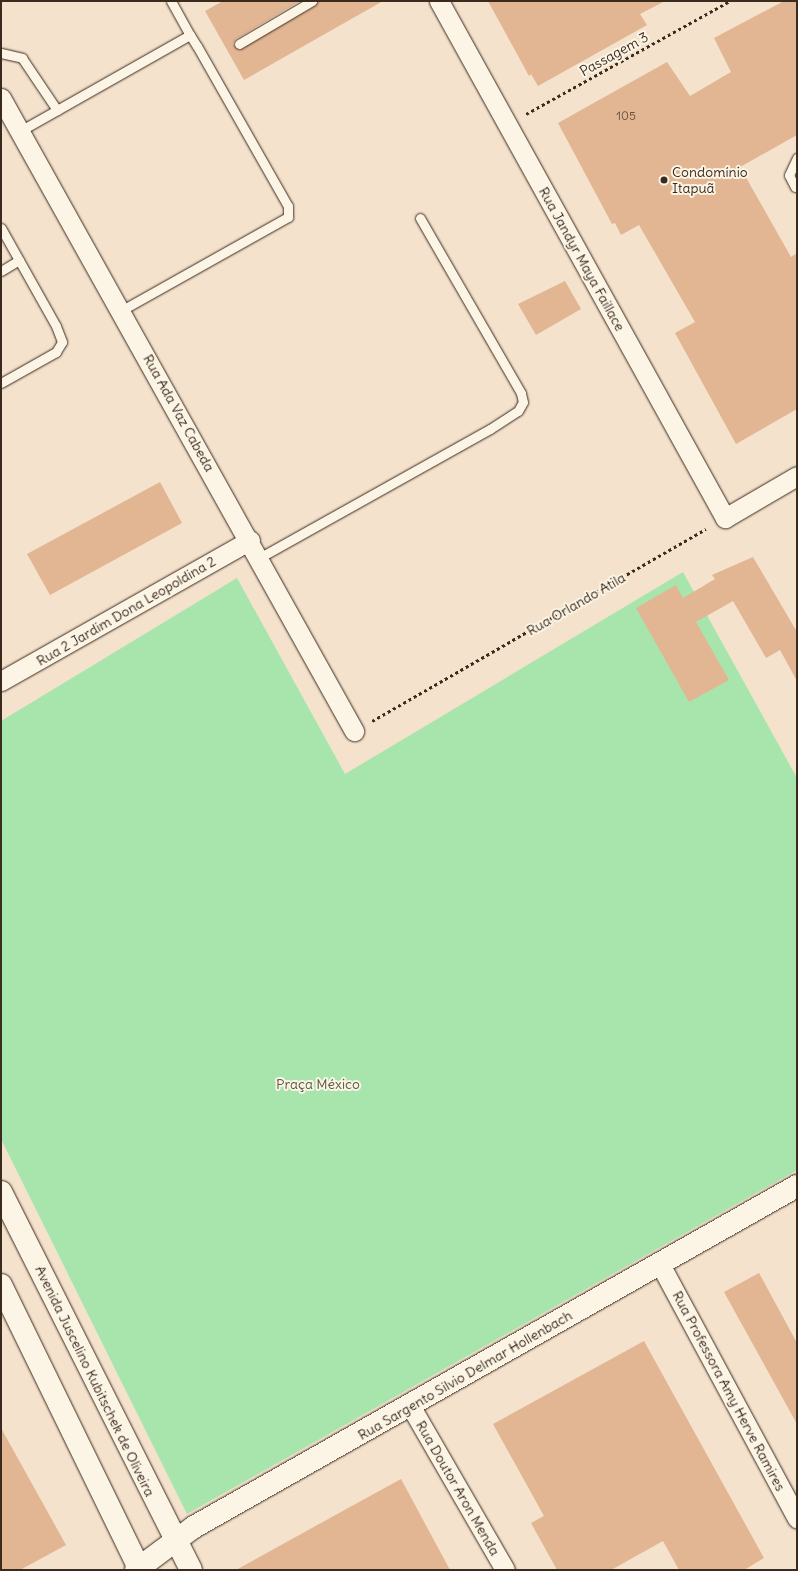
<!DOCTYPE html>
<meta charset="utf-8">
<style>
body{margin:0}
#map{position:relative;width:798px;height:1571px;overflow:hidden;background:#f4e2cc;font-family:Delius,sans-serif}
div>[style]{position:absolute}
.green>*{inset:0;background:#a8e5ac}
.building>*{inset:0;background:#e2b593}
.path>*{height:2.5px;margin-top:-1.25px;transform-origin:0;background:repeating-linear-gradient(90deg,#3b2a1e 0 3px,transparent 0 6px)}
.roads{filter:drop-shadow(0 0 1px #3b2a1e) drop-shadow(0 0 1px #3b2a1e)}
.service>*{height:9px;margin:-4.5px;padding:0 4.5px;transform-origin:4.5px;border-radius:4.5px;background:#fcf5e5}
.minor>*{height:19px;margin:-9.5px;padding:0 9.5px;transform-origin:9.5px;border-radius:9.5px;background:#fcf5e5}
.tertiary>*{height:22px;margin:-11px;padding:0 11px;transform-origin:11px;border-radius:11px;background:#fcf5e5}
.secondary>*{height:22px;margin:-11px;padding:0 11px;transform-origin:11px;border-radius:11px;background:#fcf5e5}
.dots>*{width:11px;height:11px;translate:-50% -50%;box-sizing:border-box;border:2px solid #fcf5e5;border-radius:50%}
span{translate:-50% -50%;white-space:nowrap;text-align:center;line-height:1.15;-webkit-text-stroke:4px #fcf5e5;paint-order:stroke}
.number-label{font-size:12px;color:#654d3b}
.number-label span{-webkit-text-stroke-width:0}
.street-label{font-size:14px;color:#3b2a1e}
.poi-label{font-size:14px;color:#3b2a1e}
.left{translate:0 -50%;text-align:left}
.park-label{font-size:14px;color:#565942}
.frame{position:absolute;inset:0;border:2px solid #3b2a1e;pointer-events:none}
</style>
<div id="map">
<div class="green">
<i style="clip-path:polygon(683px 572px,797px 778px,797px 1170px,187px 1514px,1px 1139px,1px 721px,237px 578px,345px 774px)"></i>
</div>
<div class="building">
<i style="clip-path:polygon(223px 1px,300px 1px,236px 39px,233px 44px,239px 50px,315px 6px,318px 1px,383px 1px,244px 80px,205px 11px)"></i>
<i style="clip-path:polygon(488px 1px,665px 1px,640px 14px,647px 25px,538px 86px,531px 74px,529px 76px)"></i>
<i style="clip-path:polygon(784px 1px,797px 1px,797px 135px,740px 167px,791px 257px,797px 253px,797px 409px,736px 444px,675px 333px,695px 322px,639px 225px,621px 235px,615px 223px,612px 224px,558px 123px,667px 62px,690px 96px,731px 72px,714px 38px)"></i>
<i style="clip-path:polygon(565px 281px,581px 309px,536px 335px,518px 304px)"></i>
<i style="clip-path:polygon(160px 482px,182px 523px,50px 595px,27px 554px)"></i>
<i style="clip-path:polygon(753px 557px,797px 632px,797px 681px,780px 650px,766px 658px,733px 601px,696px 622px,729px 680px,689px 702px,636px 608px,676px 585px,683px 598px,715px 579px,712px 575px)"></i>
<i style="clip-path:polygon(759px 1273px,797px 1343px,797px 1424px,724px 1292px)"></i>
<i style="clip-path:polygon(644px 1341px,764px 1558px,744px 1570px,679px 1570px,663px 1541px,611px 1570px,557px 1570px,531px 1523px,544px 1516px,493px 1424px)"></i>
<i style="clip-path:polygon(1px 1428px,66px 1545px,20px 1570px,1px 1570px)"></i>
<i style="clip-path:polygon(401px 1479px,450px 1570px,236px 1570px,330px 1518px)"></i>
</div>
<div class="path">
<i style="left:526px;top:114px;width:233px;rotate:-29deg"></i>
<i style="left:372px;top:721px;width:385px;rotate:-29.9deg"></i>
</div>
<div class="roads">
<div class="service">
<i style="left:171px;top:1px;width:39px;rotate:61deg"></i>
<i style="left:239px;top:44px;width:85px;rotate:-30.5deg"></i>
<i style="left:1px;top:53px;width:22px;rotate:13deg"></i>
<i style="left:22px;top:58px;width:63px;rotate:56.1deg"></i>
<i style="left:20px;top:131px;width:195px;rotate:-29.5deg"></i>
<i style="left:190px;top:35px;width:13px;rotate:58deg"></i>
<i style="left:197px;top:46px;width:184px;rotate:60.4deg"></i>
<i style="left:288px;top:206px;width:11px;rotate:90deg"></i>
<i style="left:288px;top:217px;width:190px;rotate:150.7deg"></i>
<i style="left:795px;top:187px;width:13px;rotate:-117deg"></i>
<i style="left:789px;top:175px;width:19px;rotate:-65deg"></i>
<i style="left:1px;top:228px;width:112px;rotate:60.7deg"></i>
<i style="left:56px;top:326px;width:17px;rotate:69deg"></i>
<i style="left:62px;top:342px;width:12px;rotate:121deg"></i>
<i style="left:56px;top:352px;width:63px;rotate:150.6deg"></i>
<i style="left:1px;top:271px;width:21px;rotate:-31deg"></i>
<i style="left:259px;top:558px;width:265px;rotate:-29.2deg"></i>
<i style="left:490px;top:429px;width:33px;rotate:-33deg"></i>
<i style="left:518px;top:411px;width:10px;rotate:-61deg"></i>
<i style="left:523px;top:402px;width:9px;rotate:-103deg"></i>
<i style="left:521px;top:393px;width:202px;rotate:-120deg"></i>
</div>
<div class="minor">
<i style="left:439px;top:1px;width:591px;rotate:61.05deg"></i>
<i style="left:725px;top:518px;width:83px;rotate:-30.3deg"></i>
<i style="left:1px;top:98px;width:725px;rotate:60.85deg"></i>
<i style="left:1px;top:681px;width:286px;rotate:-29.5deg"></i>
<i style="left:660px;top:1264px;width:289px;rotate:61.7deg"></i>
<i style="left:411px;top:1407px;width:188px;rotate:60deg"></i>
</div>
<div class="tertiary">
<i style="left:136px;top:1570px;width:72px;rotate:-36.6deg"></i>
<i style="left:194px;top:1527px;width:693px;rotate:-29.49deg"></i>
</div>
<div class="secondary">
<i style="left:1px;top:1192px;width:423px;rotate:63.3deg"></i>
<i style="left:1px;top:1285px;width:317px;rotate:64deg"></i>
</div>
</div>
<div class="dots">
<i style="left:664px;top:180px;background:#3b2a1e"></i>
</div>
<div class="number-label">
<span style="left:626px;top:116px">105</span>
</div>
<div class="street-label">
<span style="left:614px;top:54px;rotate:-29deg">Passagem 3</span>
<span style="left:582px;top:259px;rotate:61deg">Rua Jandyr Maya Faillace</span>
<span style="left:179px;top:413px;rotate:61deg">Rua Ada Vaz Cabeda</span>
<span style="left:576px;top:604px;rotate:-30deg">Rua Orlando Atila</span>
<span style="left:126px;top:611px;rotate:-30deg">Rua 2 Jardim Dona Leopoldina 2</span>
<span style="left:465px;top:1375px;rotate:-30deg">Rua Sargento Silvio Delmar Hollenbach</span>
<span style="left:95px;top:1381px;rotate:64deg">Avenida Juscelino Kubitschek de Oliveira</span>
<span style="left:729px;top:1391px;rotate:62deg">Rua Professora Amy Herve Ramires</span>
<span style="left:458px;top:1488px;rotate:60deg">Rua Doutor Aron Menda</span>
</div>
<div class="poi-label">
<span class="left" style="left:672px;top:180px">Condomínio<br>Itapuã</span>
</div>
<div class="park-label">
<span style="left:318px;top:1084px">Praça México</span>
</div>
<div class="frame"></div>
</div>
